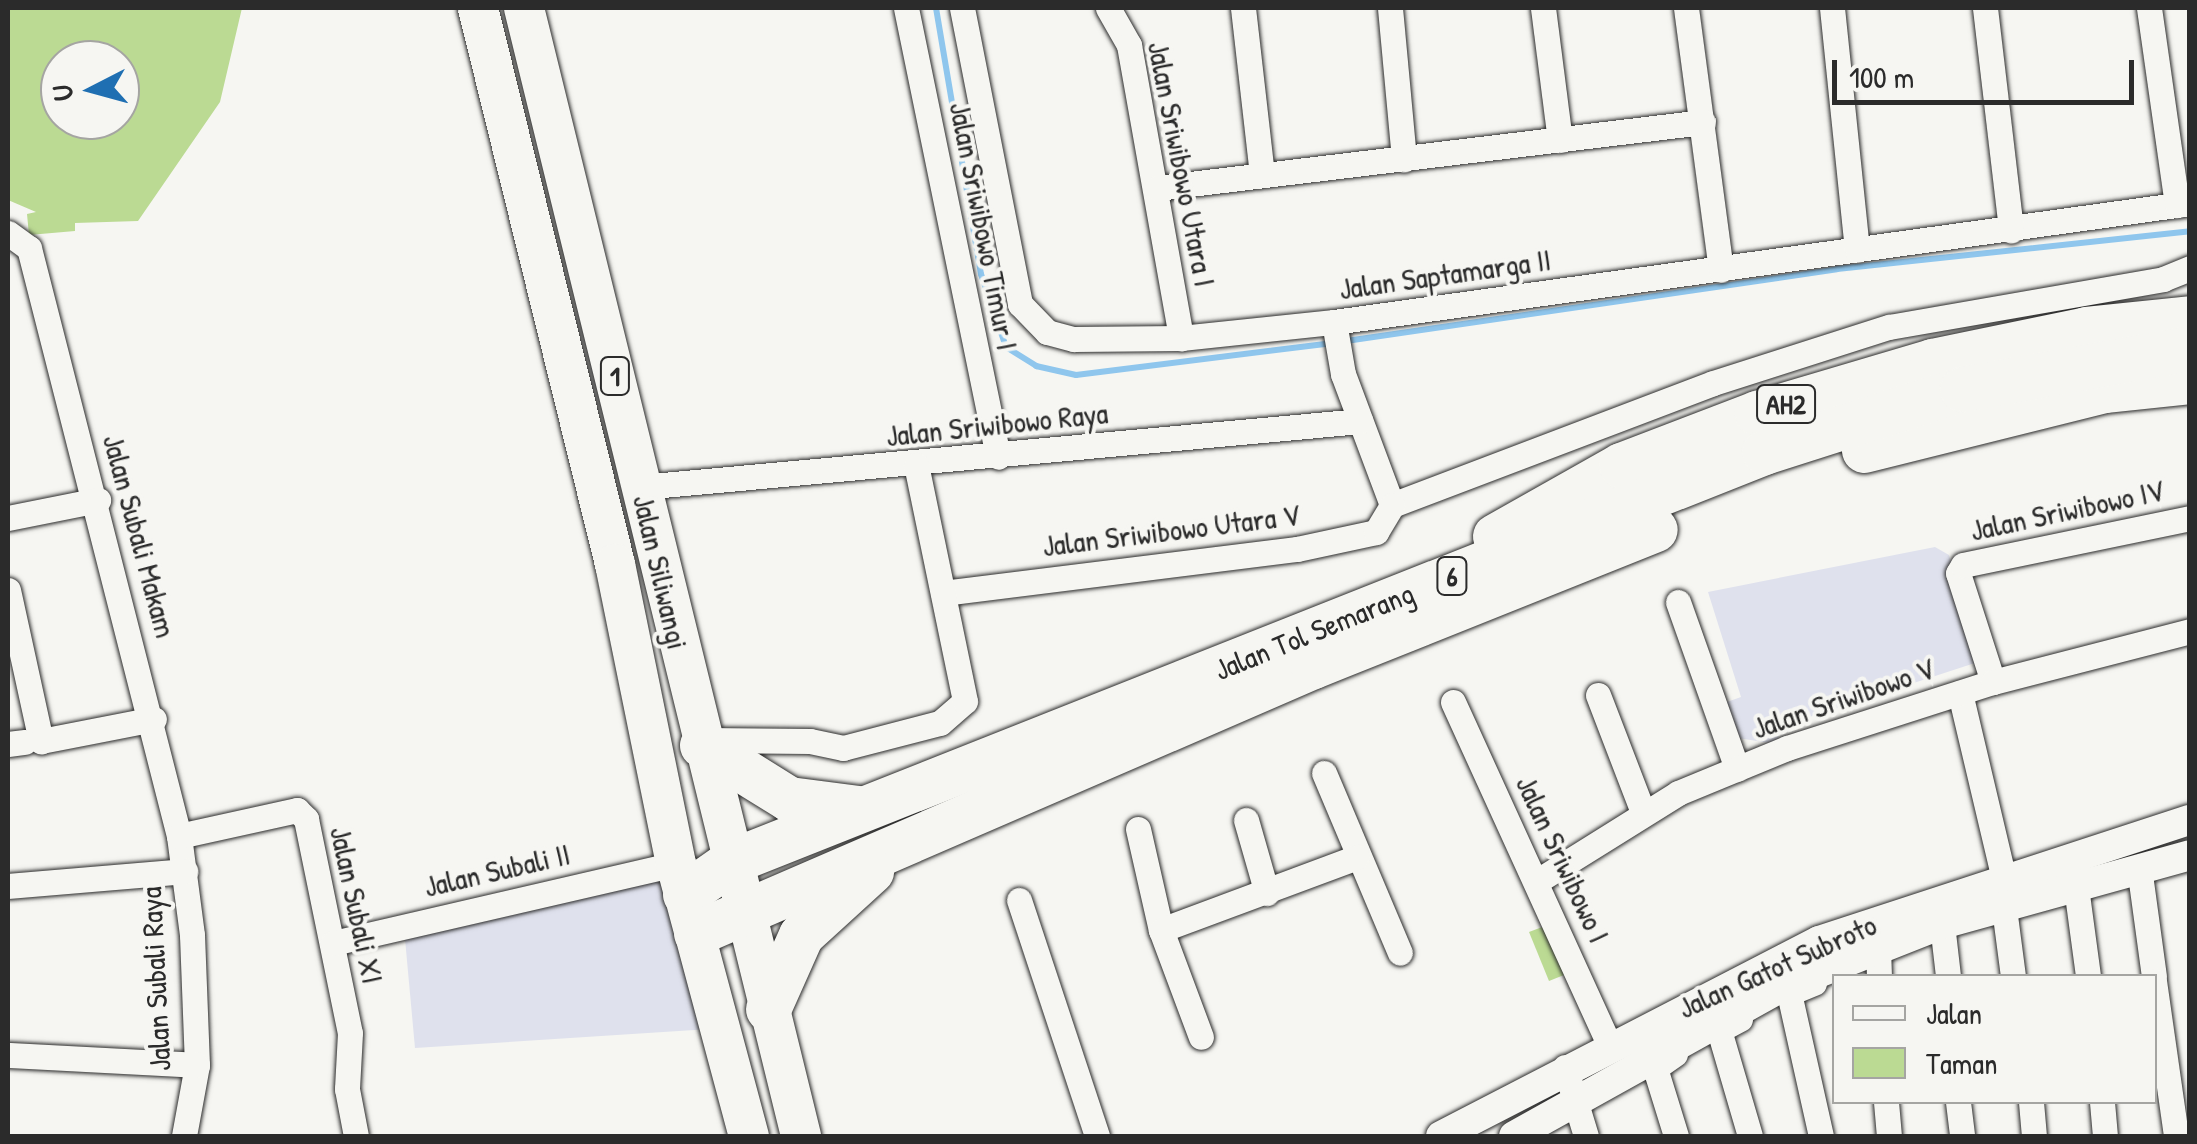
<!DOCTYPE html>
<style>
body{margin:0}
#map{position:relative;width:2197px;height:1144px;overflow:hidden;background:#f6f6f2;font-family:"Patrick Hand",sans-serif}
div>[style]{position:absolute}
.built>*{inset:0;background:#dfe1ed}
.green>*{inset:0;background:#bbda93}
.stream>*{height:6px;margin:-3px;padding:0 3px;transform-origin:3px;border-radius:3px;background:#8fc6ed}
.roads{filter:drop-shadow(0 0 2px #2b2b2b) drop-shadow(0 0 2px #2b2b2b)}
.minor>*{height:25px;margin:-12.5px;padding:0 12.5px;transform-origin:12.5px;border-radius:12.5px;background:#f6f6f2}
.tertiary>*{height:30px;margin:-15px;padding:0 15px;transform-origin:15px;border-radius:15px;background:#f6f6f2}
.trunk>*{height:40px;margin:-20px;padding:0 20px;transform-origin:20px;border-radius:20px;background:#f6f6f2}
.motorway>*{height:45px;margin:-22.5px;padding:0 22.5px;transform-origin:22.5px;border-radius:22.5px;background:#f6f6f2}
span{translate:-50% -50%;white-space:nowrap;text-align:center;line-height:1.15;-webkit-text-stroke:8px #f6f6f2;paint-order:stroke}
.shield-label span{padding:2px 8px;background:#f6f6f2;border:2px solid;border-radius:8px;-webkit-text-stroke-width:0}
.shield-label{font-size:28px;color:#2b2b2b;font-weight:700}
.street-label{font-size:30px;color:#2b2b2b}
.frame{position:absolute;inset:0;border:10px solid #2b2b2b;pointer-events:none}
.legend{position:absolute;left:1832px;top:974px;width:325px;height:130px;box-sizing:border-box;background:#f6f6f2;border:2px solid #a5a5a2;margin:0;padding:12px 18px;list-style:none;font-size:30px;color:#2b2b2b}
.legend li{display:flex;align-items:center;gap:20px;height:50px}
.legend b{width:50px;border:2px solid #a5a5a2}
.north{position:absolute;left:40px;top:40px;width:100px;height:100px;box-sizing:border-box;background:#f6f6f2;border:2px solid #a5a5a2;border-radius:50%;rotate:264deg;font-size:28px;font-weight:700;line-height:40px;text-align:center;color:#2b2b2b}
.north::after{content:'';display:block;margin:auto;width:35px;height:45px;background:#1f6fb2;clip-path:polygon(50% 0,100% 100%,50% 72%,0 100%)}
.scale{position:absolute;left:1832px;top:60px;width:302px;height:45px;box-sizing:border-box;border:5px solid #2b2b2b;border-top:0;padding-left:12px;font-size:30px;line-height:35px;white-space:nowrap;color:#2b2b2b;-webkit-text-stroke:8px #f6f6f2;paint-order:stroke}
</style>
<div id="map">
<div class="built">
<i style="clip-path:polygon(1935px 547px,1949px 555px,1978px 662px,1782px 726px,1776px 744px,1725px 736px,1724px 703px,1741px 697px,1708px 592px)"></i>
<i style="clip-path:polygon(672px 874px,710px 1029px,415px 1048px,404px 928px)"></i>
</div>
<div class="green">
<i style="clip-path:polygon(evenodd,8px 8px,242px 8px,220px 102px,138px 221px,75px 223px,75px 231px,29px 235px,27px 214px,36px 212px,8px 200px,8px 8px,60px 60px,120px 60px,120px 120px,60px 120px,60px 60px)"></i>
<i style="clip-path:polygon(1550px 924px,1569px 973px,1549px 981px,1529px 932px)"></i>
</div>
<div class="stream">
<i style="left:936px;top:8px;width:270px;rotate:80.4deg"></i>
<i style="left:981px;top:274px;width:77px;rotate:71.1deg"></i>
<i style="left:1006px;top:347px;width:36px;rotate:32deg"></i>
<i style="left:1036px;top:366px;width:41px;rotate:12.7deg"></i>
<i style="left:1076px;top:375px;width:259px;rotate:-7.1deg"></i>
<i style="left:1346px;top:341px;width:496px;rotate:-8.3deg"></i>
<i style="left:1837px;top:269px;width:355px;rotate:-6.1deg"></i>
</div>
<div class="roads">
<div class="minor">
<i style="left:906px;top:8px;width:458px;rotate:78.4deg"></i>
<i style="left:962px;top:8px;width:302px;rotate:78.9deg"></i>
<i style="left:1020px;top:304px;width:39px;rotate:46deg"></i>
<i style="left:1047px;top:332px;width:28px;rotate:15deg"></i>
<i style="left:1074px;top:339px;width:107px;rotate:-0.5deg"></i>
<i style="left:1181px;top:338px;width:154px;rotate:-6deg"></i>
<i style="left:1334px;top:322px;width:864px;rotate:-7.91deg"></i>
<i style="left:1108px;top:8px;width:43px;rotate:60.4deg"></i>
<i style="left:1129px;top:45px;width:298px;rotate:79.9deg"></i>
<i style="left:1243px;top:8px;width:167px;rotate:83.5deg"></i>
<i style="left:1390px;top:8px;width:152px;rotate:84.7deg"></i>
<i style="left:1543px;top:8px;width:133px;rotate:82.7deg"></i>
<i style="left:1686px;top:8px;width:264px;rotate:82.4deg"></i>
<i style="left:1832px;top:8px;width:243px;rotate:84.1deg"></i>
<i style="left:1985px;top:8px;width:224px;rotate:83.3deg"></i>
<i style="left:2149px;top:8px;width:199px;rotate:81.9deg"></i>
<i style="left:1157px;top:188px;width:550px;rotate:-6.89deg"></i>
<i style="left:8px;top:233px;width:26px;rotate:36deg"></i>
<i style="left:29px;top:248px;width:607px;rotate:75.69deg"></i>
<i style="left:179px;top:836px;width:100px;rotate:82.5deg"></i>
<i style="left:192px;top:935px;width:130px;rotate:87.8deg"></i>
<i style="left:197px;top:1065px;width:72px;rotate:100.4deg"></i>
<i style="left:1334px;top:322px;width:53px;rotate:80.2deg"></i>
<i style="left:1343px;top:374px;width:140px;rotate:69.5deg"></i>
<i style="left:641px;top:487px;width:722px;rotate:-5.24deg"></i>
<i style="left:1392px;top:505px;width:343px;rotate:-20.8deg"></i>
<i style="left:1713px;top:383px;width:185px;rotate:-17.7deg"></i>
<i style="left:1889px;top:327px;width:278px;rotate:-9.9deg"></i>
<i style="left:2163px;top:279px;width:29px;rotate:-22deg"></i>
<i style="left:8px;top:518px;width:92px;rotate:-11.3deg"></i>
<i style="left:8px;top:590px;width:155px;rotate:77.7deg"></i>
<i style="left:41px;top:741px;width:115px;rotate:-11deg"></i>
<i style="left:943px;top:593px;width:357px;rotate:-7.1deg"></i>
<i style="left:1297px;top:549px;width:81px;rotate:-12.1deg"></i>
<i style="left:1376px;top:532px;width:31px;rotate:-59deg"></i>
<i style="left:1678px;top:602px;width:177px;rotate:70.5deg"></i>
<i style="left:1993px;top:682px;width:114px;rotate:-107.8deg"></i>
<i style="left:1958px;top:573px;width:9px;rotate:-58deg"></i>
<i style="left:1963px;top:565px;width:232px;rotate:-11.7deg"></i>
<i style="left:1960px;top:693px;width:191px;rotate:76.7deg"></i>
<i style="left:1598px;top:695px;width:125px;rotate:69deg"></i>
<i style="left:1453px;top:702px;width:376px;rotate:65.5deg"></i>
<i style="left:705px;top:740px;width:105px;rotate:0.5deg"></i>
<i style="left:810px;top:741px;width:34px;rotate:12deg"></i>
<i style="left:843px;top:748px;width:100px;rotate:-14.5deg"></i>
<i style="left:940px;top:723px;width:33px;rotate:-41deg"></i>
<i style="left:965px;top:701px;width:241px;rotate:-101.7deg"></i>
<i style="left:8px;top:744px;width:17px;rotate:-7deg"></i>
<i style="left:1324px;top:773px;width:195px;rotate:67.1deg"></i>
<i style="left:1246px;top:820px;width:76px;rotate:74deg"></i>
<i style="left:1138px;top:829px;width:104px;rotate:77.2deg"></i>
<i style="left:1161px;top:930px;width:114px;rotate:69.5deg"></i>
<i style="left:179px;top:836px;width:121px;rotate:-12.4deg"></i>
<i style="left:297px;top:810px;width:13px;rotate:45deg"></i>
<i style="left:306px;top:819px;width:218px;rotate:78.4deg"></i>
<i style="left:350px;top:1033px;width:56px;rotate:93.1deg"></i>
<i style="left:347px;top:1089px;width:48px;rotate:79.2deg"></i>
<i style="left:2139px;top:867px;width:110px;rotate:82.2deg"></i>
<i style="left:1539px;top:880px;width:164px;rotate:-32deg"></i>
<i style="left:1678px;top:793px;width:118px;rotate:-22.4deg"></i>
<i style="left:1787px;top:748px;width:216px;rotate:-17.8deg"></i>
<i style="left:1993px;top:682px;width:203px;rotate:-14.5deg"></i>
<i style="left:8px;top:886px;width:178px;rotate:-4.8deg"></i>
<i style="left:2076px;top:887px;width:90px;rotate:82.3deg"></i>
<i style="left:1019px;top:900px;width:249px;rotate:71.7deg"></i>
<i style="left:2004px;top:908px;width:69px;rotate:82.5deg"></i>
<i style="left:1942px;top:924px;width:52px;rotate:83.4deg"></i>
<i style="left:1161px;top:930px;width:209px;rotate:-20.4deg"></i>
<i style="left:333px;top:943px;width:352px;rotate:-13deg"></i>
<i style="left:1878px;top:948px;width:28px;rotate:88deg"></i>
<i style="left:2154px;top:981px;width:157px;rotate:81.9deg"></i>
<i style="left:1814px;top:983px;width:27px;rotate:158deg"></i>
<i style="left:1789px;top:993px;width:147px;rotate:77.4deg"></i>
<i style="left:1740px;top:1019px;width:24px;rotate:152deg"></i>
<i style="left:1719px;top:1030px;width:110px;rotate:73.7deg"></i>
<i style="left:1675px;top:1054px;width:24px;rotate:145deg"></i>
<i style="left:1655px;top:1068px;width:71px;rotate:72.8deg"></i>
<i style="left:8px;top:1055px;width:189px;rotate:3deg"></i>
<i style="left:1565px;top:1067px;width:72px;rotate:73.1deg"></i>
<i style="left:1886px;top:1102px;width:34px;rotate:85deg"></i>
<i style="left:1958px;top:1102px;width:34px;rotate:83deg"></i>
<i style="left:2031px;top:1102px;width:34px;rotate:85deg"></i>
<i style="left:2102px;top:1102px;width:34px;rotate:85deg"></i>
</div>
<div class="tertiary">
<i style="left:1441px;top:1136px;width:425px;rotate:-27.3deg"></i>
<i style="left:1819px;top:941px;width:390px;rotate:-18.1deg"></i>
<i style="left:1514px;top:1136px;width:304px;rotate:-29.1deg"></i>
<i style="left:1780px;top:988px;width:174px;rotate:-21.6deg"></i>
<i style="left:1942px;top:924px;width:257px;rotate:-15.5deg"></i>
</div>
<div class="trunk">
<i style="left:478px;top:8px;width:573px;rotate:76.16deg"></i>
<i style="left:615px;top:564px;width:306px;rotate:78.5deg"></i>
<i style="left:676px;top:864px;width:282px;rotate:75deg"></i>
<i style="left:524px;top:8px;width:1162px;rotate:76.2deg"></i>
</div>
<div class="motorway">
<i style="left:1864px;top:450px;width:247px;rotate:-14deg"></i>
<i style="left:2104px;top:390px;width:86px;rotate:-6deg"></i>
<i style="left:1495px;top:536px;width:145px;rotate:-29.4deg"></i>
<i style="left:1621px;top:465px;width:146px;rotate:-20.9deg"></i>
<i style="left:1757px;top:413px;width:183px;rotate:-16.5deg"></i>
<i style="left:1932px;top:361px;width:157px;rotate:-11.7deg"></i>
<i style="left:2086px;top:329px;width:105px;rotate:-6deg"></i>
<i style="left:702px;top:745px;width:102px;rotate:31.8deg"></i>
<i style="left:789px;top:799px;width:70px;rotate:7.4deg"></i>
<i style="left:685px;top:894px;width:57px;rotate:-35.1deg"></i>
<i style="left:732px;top:861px;width:1110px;rotate:-21.62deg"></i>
<i style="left:1764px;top:452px;width:208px;rotate:-17.7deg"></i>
<i style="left:1962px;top:389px;width:232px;rotate:-10.2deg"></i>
<i style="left:696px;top:933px;width:672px;rotate:-23.4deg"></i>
<i style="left:1313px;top:666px;width:368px;rotate:-21.8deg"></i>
<i style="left:768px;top:1009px;width:81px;rotate:-66deg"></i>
<i style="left:801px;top:935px;width:95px;rotate:-42.4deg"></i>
</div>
</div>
<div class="shield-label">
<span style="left:615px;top:376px">1</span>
<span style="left:1786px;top:404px">AH2</span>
<span style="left:1452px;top:576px">6</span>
</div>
<div class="street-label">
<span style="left:1182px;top:164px;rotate:79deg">Jalan Sriwibowo Utara I</span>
<span style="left:984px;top:226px;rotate:79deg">Jalan Sriwibowo Timur I</span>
<span style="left:1445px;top:274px;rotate:-8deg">Jalan Saptamarga II</span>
<span style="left:997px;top:424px;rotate:-6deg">Jalan Sriwibowo Raya</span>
<span style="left:2067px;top:510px;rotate:-12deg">Jalan Sriwibowo IV</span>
<span style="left:1171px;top:530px;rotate:-7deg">Jalan Sriwibowo Utara V</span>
<span style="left:140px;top:536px;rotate:75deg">Jalan Subali Makam</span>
<span style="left:661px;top:572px;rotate:77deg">Jalan Siliwangi</span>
<span style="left:1314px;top:631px;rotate:-22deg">Jalan Tol Semarang</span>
<span style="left:1843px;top:698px;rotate:-19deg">Jalan Sriwibowo V</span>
<span style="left:1563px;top:859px;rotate:65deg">Jalan Sriwibowo I</span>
<span style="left:497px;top:870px;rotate:-13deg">Jalan Subali II</span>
<span style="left:357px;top:905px;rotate:78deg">Jalan Subali XI</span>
<span style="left:1777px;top:966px;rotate:-24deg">Jalan Gatot Subroto</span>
<span style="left:155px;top:979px;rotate:-93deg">Jalan Subali Raya</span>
</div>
<div class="frame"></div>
<ul class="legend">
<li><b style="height:12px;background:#f6f6f2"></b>Jalan</li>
<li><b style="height:28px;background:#bbda93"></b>Taman</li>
</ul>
<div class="north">U</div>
<div class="scale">100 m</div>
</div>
